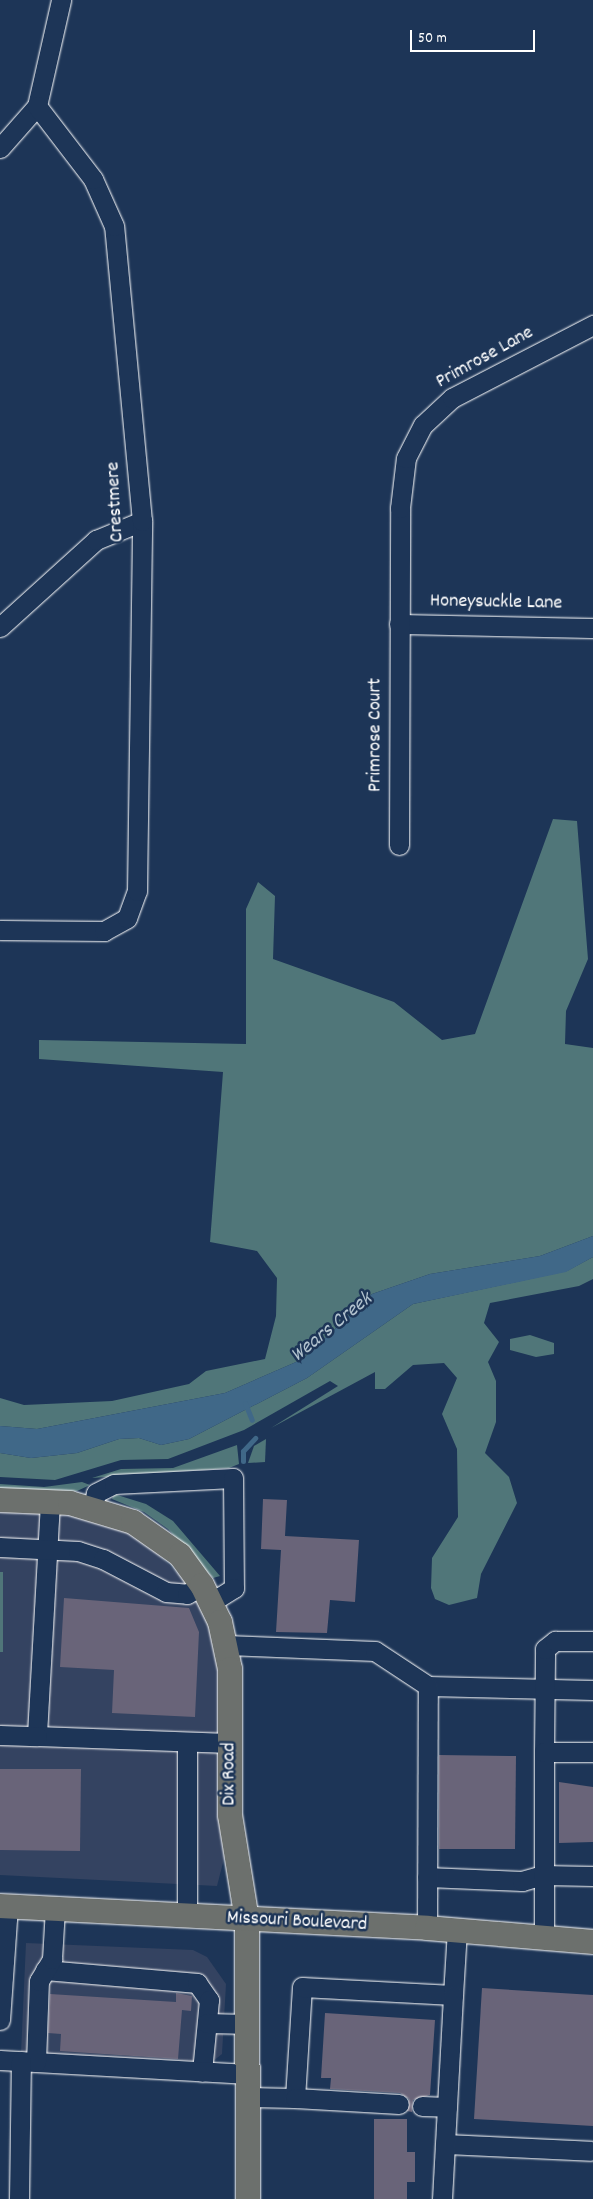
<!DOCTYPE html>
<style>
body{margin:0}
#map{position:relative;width:593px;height:2199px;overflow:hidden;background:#1d3557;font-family:Dekko,sans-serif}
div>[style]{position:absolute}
.built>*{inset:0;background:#344361}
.green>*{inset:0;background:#507679}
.water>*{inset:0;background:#406888}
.stream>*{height:5px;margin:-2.5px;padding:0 2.5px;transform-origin:2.5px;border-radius:2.5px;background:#406888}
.building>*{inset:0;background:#696479}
.roads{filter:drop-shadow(0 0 1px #fff) drop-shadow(0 0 1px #fff)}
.minor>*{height:19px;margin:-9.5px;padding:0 9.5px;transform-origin:9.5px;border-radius:9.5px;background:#1d3557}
.major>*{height:24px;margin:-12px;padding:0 12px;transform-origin:12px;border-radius:12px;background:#6c706d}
span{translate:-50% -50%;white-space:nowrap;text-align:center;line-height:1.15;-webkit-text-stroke:5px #1d3557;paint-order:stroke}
.street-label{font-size:20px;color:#fff}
.water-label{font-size:21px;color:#b3c3cf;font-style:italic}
.scale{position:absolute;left:410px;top:30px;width:125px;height:22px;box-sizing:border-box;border:2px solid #fff;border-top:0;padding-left:6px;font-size:15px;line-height:18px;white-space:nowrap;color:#fff;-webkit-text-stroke:4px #1d3557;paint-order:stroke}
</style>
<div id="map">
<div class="built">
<i style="clip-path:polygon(0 1512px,68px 1514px,109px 1524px,145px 1541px,189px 1585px,215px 1638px,219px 1664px,227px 1847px,217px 1886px,0 1875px)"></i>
<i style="clip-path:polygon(26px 1943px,193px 1950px,207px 1957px,226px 1984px,222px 2054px,212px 2062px,21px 2053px)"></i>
</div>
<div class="green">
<i style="clip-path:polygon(553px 819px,577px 821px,588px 959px,566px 1011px,565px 1044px,593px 1048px,593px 1236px,540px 1256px,430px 1274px,372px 1294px,303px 1359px,225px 1393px,37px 1429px,0 1426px,0 1398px,24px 1405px,112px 1401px,189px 1384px,206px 1371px,265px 1359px,276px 1316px,277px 1278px,257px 1251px,210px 1242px,223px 1072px,39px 1059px,39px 1040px,246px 1044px,246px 909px,258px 882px,275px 896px,273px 959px,394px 1002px,442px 1040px,475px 1034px)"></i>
<i style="clip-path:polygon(593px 1257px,593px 1279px,579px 1286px,490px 1303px,484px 1323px,499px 1342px,488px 1362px,496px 1381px,496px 1422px,485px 1453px,509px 1477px,517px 1503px,481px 1574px,477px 1598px,449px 1605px,435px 1599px,431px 1588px,432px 1558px,458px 1517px,457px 1449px,442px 1414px,457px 1378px,444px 1363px,413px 1365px,385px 1389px,375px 1389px,375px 1372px,271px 1428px,338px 1386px,330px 1381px,244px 1430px,168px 1459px,121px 1460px,55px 1480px,0 1477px,0 1453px,31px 1458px,77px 1453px,119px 1439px,139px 1438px,161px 1445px,189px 1439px,307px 1378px,413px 1304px,567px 1271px)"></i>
<i style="clip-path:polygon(530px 1335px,554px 1343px,554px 1354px,536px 1357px,510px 1350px,510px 1339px)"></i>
<i style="clip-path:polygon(266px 1439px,265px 1462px,248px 1463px,254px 1446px)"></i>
<i style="clip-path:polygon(237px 1445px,239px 1464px,229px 1468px,92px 1478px,121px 1469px,173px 1468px)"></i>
<i style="clip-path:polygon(82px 1482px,90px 1485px,77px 1491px,0 1489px,0 1484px,44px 1487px)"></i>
<i style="clip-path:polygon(114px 1494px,146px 1504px,173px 1521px,220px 1576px,213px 1578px,168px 1529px,144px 1512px,112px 1499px)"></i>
<i style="clip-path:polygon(0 1572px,3px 1572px,3px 1652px,0 1652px)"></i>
</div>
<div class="water">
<i style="clip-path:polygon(593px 1236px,593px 1257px,566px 1272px,413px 1304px,307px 1378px,189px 1439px,161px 1445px,139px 1438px,119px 1439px,77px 1453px,31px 1458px,0 1453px,0 1426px,37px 1429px,225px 1393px,303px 1359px,372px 1294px,430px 1274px,540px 1256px)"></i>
</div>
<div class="stream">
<i style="left:245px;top:1403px;width:18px;rotate:68deg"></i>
<i style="left:243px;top:1461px;width:10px;rotate:-90deg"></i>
<i style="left:243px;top:1451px;width:18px;rotate:-47deg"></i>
</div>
<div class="building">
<i style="clip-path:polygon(263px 1499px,287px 1500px,285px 1536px,359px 1540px,355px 1602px,330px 1600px,327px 1633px,276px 1632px,281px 1550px,261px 1549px)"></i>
<i style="clip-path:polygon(64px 1598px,189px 1608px,199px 1632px,195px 1717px,112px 1713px,114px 1670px,60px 1667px)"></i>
<i style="clip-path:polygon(439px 1755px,516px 1756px,515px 1849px,439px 1849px)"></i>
<i style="clip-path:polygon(0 1769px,81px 1769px,80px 1851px,0 1850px)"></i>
<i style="clip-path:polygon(559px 1782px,593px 1787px,593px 1842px,559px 1843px)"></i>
<i style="clip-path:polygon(482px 1988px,593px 1995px,593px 2126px,474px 2119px)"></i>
<i style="clip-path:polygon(176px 1993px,192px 1996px,191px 2011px,182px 2010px,178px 2059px,60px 2051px,61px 2034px,48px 2033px,50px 1994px,176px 2002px)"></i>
<i style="clip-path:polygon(325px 2013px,435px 2020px,430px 2095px,413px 2100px,412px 2112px,407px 2111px,409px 2099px,400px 2093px,330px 2089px,331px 2078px,321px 2078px)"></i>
<i style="clip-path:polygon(374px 2119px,407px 2119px,407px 2152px,415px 2152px,415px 2182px,407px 2182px,407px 2199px,374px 2199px)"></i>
</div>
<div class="roads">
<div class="minor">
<i style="left:0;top:148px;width:56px;rotate:-48.6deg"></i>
<i style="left:37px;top:106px;width:109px;rotate:-77.2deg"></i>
<i style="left:399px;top:624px;width:194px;rotate:1.2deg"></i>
<i style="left:0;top:627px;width:130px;rotate:-42.2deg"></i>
<i style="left:96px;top:540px;width:50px;rotate:-22.4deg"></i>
<i style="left:399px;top:845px;width:337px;rotate:-89.8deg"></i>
<i style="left:400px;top:508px;width:50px;rotate:-83.2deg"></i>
<i style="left:406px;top:458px;width:37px;rotate:-63deg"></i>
<i style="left:423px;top:425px;width:40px;rotate:-43deg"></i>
<i style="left:452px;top:398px;width:159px;rotate:-27.4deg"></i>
<i style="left:0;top:930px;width:104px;rotate:0.6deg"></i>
<i style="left:104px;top:931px;width:26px;rotate:-29deg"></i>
<i style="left:127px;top:918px;width:29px;rotate:-70deg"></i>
<i style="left:137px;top:891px;width:370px;rotate:-89.2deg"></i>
<i style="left:142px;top:521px;width:296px;rotate:-95.4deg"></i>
<i style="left:114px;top:226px;width:51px;rotate:-114.1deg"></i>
<i style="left:93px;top:179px;width:92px;rotate:-127.5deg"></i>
<i style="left:50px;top:1502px;width:234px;rotate:93.2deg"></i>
<i style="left:37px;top:1736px;width:192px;rotate:2.1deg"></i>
<i style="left:93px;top:1507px;width:14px;rotate:-78deg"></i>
<i style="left:96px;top:1493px;width:20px;rotate:-27deg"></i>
<i style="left:114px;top:1484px;width:119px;rotate:-2.9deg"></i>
<i style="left:233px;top:1478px;width:110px;rotate:89.5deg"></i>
<i style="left:234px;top:1588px;width:26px;rotate:148deg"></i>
<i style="left:0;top:1547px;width:78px;rotate:2.9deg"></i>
<i style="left:78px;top:1551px;width:26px;rotate:18deg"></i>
<i style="left:103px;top:1559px;width:71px;rotate:27.6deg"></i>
<i style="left:166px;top:1592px;width:21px;rotate:5deg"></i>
<i style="left:187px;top:1594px;width:17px;rotate:-31deg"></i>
<i style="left:227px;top:1645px;width:148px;rotate:2.3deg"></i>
<i style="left:375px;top:1651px;width:64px;rotate:33.4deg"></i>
<i style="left:428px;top:1686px;width:165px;rotate:1.4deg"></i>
<i style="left:0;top:1735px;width:37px;rotate:2deg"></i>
<i style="left:187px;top:1742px;width:175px;rotate:90deg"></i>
<i style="left:544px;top:1752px;width:103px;rotate:-89.4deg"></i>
<i style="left:545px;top:1649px;width:13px;rotate:-39deg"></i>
<i style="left:555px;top:1641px;width:38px"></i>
<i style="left:427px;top:1877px;width:95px;rotate:2.4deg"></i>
<i style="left:522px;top:1881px;width:22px;rotate:-16deg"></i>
<i style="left:543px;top:1875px;width:50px;rotate:1.1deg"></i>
<i style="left:427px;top:1928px;width:242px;rotate:-89.8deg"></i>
<i style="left:544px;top:1938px;width:186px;rotate:-90deg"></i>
<i style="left:544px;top:1752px;width:49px"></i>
<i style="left:45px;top:1970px;width:153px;rotate:4.9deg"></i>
<i style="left:197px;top:1983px;width:21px;rotate:55deg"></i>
<i style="left:209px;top:2000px;width:72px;rotate:95.6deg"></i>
<i style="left:0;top:2020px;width:113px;rotate:-86deg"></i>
<i style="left:207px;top:2023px;width:42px;rotate:1.4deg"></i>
<i style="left:0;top:2060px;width:249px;rotate:3.2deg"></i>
<i style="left:36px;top:2062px;width:81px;rotate:-87.9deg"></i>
<i style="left:39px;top:1981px;width:26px;rotate:-59deg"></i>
<i style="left:52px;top:1959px;width:50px;rotate:-86.6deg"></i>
<i style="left:249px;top:2097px;width:46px;rotate:1.2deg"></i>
<i style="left:295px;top:2098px;width:111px;rotate:-86.4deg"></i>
<i style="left:302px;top:1987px;width:151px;rotate:3deg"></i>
<i style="left:453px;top:1995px;width:65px;rotate:-86.5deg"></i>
<i style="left:295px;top:2098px;width:104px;rotate:3.3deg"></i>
<i style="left:422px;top:2106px;width:25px;rotate:2deg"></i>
<i style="left:445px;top:2144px;width:146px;rotate:2.7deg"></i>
<i style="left:19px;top:2199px;width:138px;rotate:-89.2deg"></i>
<i style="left:442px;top:2199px;width:204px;rotate:-86.9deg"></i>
</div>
<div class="major">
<i style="left:0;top:1500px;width:70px;rotate:2.5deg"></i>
<i style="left:70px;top:1503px;width:66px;rotate:16.8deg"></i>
<i style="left:133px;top:1522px;width:57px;rotate:35.1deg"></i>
<i style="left:180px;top:1555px;width:37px;rotate:54deg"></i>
<i style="left:202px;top:1585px;width:41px;rotate:64.1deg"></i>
<i style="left:220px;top:1622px;width:48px;rotate:78deg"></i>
<i style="left:230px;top:1669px;width:146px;rotate:90deg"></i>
<i style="left:230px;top:1815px;width:106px;rotate:80.8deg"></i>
<i style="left:247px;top:1920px;width:279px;rotate:89.8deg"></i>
<i style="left:0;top:1906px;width:428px;rotate:2.9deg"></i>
<i style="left:427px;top:1928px;width:167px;rotate:4.8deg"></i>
</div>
</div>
<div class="street-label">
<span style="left:485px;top:358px;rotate:-29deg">Primrose Lane</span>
<span style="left:116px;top:502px;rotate:-93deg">Crestmere</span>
<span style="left:496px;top:603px;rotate:1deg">Honeysuckle Lane</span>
<span style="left:376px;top:735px;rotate:-90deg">Primrose Court</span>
<span style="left:230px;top:1774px;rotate:-90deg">Dix Road</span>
<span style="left:297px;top:1922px;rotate:3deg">Missouri Boulevard</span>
</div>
<div class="water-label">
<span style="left:332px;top:1328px;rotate:-39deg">Wears Creek</span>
</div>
<div class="scale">50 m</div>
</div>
